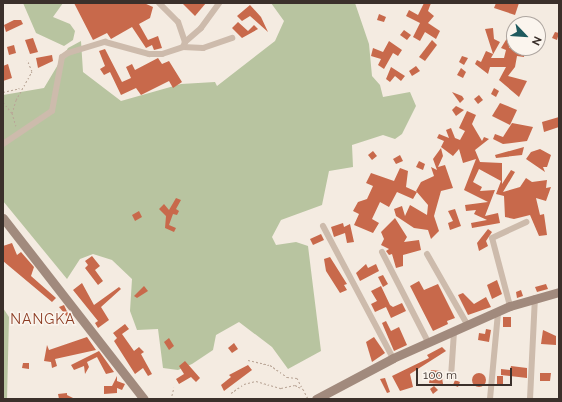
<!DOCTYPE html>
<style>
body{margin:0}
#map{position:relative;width:562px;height:402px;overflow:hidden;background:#f4ebe1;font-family:Raleway,sans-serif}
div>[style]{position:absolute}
.green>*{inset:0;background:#b8c4a0}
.building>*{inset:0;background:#c8694b}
.round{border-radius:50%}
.path>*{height:1px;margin-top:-0.5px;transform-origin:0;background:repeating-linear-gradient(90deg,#b9a596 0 2px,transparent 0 4px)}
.street>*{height:6px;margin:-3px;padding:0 3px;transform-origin:3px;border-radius:3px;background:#cdbbac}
.secondary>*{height:9px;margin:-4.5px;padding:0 4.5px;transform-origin:4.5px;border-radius:4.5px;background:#a18a7d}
span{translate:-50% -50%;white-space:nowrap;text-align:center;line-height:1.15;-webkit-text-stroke:3px #fbf5ee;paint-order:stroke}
.neighbourhood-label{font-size:14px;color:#8c3b22;letter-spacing:1px}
.frame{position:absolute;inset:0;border:4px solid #3b302b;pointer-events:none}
.north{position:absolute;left:506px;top:16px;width:40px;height:40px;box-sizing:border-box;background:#fbf5ee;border:1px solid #aea6a0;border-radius:50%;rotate:115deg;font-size:11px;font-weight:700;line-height:16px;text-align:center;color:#3b302b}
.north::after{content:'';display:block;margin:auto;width:14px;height:18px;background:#1f5a5e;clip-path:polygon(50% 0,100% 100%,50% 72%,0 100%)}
.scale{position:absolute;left:416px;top:368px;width:96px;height:18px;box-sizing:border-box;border:2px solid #3b302b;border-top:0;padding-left:5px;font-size:12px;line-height:14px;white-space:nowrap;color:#3b302b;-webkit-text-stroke:3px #fbf5ee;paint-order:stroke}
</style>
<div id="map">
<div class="green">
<i style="clip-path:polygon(23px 3px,63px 3px,53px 17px,70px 24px,75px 31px,73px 40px,64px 46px,36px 33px)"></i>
<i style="clip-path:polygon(271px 3px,355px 3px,369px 44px,372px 76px,380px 85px,383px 97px,410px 92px,416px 106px,402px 134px,395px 139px,383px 135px,352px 145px,353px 167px,329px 171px,322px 205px,281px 220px,272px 237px,276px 245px,296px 242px,308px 246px,321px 351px,288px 369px,272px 347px,239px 322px,216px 335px,213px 350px,192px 364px,178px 370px,163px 368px,158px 329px,137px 330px,130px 311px,132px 279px,112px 260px,93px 254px,80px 259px,67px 279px,3px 201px,3px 95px,44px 88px,68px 48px,81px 41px,83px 72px,121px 101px,181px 84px,215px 82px,217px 86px,275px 41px,284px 21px)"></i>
<i style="clip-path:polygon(3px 308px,9px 317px,7px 399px,3px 399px)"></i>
</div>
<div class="building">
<i style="clip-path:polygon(74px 3px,144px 3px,153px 7px,150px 18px,139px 24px,148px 40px,158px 36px,162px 48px,154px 50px,152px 45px,146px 48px,132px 27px,111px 39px,107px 33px,93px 40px)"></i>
<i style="clip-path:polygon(182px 3px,206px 3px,195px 16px)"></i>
<i style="clip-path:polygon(424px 3px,431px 3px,428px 11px,434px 16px,428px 23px,440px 31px,436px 39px,425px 32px,420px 41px,413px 37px,420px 23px,406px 16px,409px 10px,418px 15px)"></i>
<i style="clip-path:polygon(496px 3px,519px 3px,515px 15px,494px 8px)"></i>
<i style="clip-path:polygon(250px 5px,261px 17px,268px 32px,250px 16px,242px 21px,237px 16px)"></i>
<i style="clip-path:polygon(379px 14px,386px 17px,384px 22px,377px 20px)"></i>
<i style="clip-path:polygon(14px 20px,21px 20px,23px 24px,6px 32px,4px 25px)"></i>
<i style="clip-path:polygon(238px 22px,248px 31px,254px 25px,258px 29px,242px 38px,232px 28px)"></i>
<i style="clip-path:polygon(493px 28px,494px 39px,500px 42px,491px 58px,504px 58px,506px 50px,501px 48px,509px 35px,514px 38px,509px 48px,525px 49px,524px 57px,517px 56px,515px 67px,508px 76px,527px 81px,519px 97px,499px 80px,506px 67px,490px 67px,488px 74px,475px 64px,477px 60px,481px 62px,486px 51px,493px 54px,485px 29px)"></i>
<i style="clip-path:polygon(404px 30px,411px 35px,407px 40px,400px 35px)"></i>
<i style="clip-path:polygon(555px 32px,559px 33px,557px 40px,552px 38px)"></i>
<i style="clip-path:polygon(33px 38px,38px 52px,30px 54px,25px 40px)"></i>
<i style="clip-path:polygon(432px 40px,437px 45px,425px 61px,419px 57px)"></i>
<i style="clip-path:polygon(389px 41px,402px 50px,398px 56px,393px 53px,384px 69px,378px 65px,381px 59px,371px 56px,373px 48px,383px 52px)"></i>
<i style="clip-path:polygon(14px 45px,16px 53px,9px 55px,7px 47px)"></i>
<i style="clip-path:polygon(105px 49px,122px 82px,131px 78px,126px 67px,132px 64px,135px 70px,158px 58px,162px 64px,169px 61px,182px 82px,173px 88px,169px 81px,141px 95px,136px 88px,121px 95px,110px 72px,104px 75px,100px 69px,105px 66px,99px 51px)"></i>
<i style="clip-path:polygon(52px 55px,53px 61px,38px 68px,36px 58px)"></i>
<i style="clip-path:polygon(462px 56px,468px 58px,464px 65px,459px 62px)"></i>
<i style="clip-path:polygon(8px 64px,12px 78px,3px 81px,3px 66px)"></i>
<i style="clip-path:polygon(416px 66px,420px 71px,412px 76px,409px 71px)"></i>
<i style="clip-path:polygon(391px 67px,405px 76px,401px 81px,395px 76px,390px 82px,386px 79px)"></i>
<i style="clip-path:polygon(461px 68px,466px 72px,463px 78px,457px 75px)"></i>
<i style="clip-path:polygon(494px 88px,499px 91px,496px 97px,491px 94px)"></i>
<i style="clip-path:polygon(452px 92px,462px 96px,464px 99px,460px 103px)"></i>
<i style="clip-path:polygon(479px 95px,483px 100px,478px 104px,474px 99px)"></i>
<i style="clip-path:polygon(500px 103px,517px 110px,510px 125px,492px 116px)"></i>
<i style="clip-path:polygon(456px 106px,464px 110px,456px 116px,452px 110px)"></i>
<i style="clip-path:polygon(467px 111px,476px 115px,472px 124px,482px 141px,484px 137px,489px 139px,475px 150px,480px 162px,502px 163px,502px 184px,511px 170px,515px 172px,503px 192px,520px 187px,526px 178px,532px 182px,547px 180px,546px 188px,551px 187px,546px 201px,536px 198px,540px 215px,544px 214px,547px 235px,539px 236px,530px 215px,514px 219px,505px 217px,504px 196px,496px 194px,501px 181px,479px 169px,473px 182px,482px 187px,480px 191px,495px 190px,485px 216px,498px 213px,500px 223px,472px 228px,471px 223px,487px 220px,474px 214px,476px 210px,466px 211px,465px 205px,488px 202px,464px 190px,476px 159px,463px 163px,459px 149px,453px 156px,441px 147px,444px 141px,437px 138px,439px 134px,449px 138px,446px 130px,451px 128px,455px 138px,460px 140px,465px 131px,459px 128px)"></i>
<i style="clip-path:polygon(559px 117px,559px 127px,544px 132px,542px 122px)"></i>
<i style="clip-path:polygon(512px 123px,533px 127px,527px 141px,503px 144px,493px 139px,495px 134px,503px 137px)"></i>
<i style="clip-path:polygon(524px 147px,522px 155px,496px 158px,495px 155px)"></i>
<i style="clip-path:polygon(441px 148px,443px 156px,438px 167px,445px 165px,453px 188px,441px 191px,434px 216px,439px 231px,431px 239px,428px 230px,414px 228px,396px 216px,394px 209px,402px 206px,405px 216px,410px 205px,427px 215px,428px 205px,416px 191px,421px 182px,434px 176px,431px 167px,437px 170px,433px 159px)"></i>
<i style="clip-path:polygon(540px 149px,551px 155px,547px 167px,543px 167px,545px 172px,526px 159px,531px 152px)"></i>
<i style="clip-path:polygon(373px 151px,377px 156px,372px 160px,368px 155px)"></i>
<i style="clip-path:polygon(400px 155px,403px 161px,396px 164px,393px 159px)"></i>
<i style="clip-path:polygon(419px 161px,425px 164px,423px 170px,416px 167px)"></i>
<i style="clip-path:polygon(400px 168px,408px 171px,406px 187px,417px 192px,413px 199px,397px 192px,389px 207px,380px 202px,372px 219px,379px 223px,373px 233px,354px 225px,359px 214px,353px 211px,358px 202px,367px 199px,373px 186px,366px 183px,371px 173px,394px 181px)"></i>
<i style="clip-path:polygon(176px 198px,181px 200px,176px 209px,179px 211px,177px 215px,173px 214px,169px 225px,176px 228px,174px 232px,165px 228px,166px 216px,159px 209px,164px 204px,169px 210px)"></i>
<i style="clip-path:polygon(455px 209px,461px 226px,450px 230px,448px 223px,453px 221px,448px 211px)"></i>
<i style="clip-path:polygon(139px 211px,142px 217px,135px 221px,132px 215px)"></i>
<i style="clip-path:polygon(395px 218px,407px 237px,404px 242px,419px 240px,421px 250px,403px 255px,403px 266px,396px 268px,392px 254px,389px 255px,386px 251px,389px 249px,381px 245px,384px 239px,381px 232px)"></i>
<i style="clip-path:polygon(343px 223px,344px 227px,350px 224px,354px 242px,347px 243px,345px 233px,334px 237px,331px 227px)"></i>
<i style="clip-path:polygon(488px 229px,492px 232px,486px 241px,488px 246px,479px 251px,477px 243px)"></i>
<i style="clip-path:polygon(321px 234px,324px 240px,313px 245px,310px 239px)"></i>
<i style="clip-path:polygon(12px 243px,17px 255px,21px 252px,34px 267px,31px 276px,56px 298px,52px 302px,3px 261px,3px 246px)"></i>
<i style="clip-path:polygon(92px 256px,100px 266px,95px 270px,103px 281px,98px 285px,85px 268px,88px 265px,85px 261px)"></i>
<i style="clip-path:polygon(330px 257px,347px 284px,344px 285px,347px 290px,340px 293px,326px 271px,324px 259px)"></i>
<i style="clip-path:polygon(366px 264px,368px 268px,376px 264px,379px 271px,360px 281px,356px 273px)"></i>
<i style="clip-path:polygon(383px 275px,388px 284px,383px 287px,378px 277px)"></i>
<i style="clip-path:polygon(497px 280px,502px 294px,492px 299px,487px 285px)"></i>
<i style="clip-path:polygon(419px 281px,424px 290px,438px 284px,455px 318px,447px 321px,448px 324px,433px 331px,410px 286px)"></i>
<i style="clip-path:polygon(82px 283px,94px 305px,119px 287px,121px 289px,101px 307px,109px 320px,98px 328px,95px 323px,98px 321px,73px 290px)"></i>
<i style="clip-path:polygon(546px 284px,548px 289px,537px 292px,535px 287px)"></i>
<i style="clip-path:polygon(144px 286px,148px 291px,137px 298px,134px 296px)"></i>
<i style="clip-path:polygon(381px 286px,390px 305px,393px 307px,402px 303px,406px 311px,391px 318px,386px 307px,375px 312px,371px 304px,377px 301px,371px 291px)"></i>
<i style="clip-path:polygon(521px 290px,523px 296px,517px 298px,516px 292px)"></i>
<i style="clip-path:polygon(463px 293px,474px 304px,486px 297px,491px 307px,468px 315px,458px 295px)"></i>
<i style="clip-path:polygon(64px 305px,70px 318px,69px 319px,59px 307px)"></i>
<i style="clip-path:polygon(503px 317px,511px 317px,511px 327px,503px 327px)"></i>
<i style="clip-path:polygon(386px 321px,391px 331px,399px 327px,407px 345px,394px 351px,382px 323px)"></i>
<i style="clip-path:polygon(125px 324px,129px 329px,122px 334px,134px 351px,139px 347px,144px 352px,141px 354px,152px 374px,148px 376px,143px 368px,135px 374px,114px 341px,117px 338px,113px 333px)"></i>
<i style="clip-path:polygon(486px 329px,491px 330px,489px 342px,478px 340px,479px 333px,485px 334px)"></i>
<i style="clip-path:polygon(543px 330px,556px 336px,556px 345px,541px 344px)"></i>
<i style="clip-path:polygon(87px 337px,96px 350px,55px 359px,57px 366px,52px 368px,51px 362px,44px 361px,47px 345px,49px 350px)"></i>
<i style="clip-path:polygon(374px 337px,385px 353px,372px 362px,366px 342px)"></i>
<i style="clip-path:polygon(169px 338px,174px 346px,169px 350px,164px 342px)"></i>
<i style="clip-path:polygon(234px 343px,238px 349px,232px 353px,228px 348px)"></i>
<i style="clip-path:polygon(442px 347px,446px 351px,410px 374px,413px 387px,400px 391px,392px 376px,429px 358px,427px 355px)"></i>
<i style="clip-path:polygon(99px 351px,114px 372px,106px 374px,97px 357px,87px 362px,89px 367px,85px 374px,84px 366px,74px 370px,71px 365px)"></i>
<i style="clip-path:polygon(185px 361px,200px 378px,196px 382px,191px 377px,179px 384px,176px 379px,184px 374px,179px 366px)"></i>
<i style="clip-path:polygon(23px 363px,29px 363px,29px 369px,22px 368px)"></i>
<i style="clip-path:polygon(248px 365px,252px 370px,224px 391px,221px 385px,231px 377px,229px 375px)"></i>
<i style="clip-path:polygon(511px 366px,527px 368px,527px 378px,501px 375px,501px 369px,510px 370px)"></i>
<i style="clip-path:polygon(431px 370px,441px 371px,443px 384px,429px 383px)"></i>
<i class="round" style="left:472px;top:373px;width:14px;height:14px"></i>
<i style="clip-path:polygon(540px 373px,551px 373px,550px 381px,540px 381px)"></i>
<i style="clip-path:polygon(117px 376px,117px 381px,125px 384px,122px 390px,117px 388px,117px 393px,104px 394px,104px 386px,112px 386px)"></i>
<i style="clip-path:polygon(497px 376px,503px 376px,503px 384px,497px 384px)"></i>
<i style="clip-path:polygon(385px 378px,390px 392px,387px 393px,380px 379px)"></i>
<i style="clip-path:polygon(455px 380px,460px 382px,458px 387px,453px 385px)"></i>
<i style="clip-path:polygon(434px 386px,438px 390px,433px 394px,430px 389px)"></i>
<i style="clip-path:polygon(67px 393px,67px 395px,75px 399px,59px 399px,58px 394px)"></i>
</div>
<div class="path">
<i style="left:3px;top:92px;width:17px;rotate:-13deg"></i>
<i style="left:3px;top:102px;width:14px;rotate:51deg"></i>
<i style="left:16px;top:126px;width:14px;rotate:-107deg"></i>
<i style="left:12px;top:113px;width:14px;rotate:-73deg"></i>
<i style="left:16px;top:100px;width:33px;rotate:-61deg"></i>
<i style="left:32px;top:71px;width:12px;rotate:-114deg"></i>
<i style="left:248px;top:360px;width:23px;rotate:13deg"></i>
<i style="left:270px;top:365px;width:21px;rotate:35deg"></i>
<i style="left:287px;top:377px;width:10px;rotate:6deg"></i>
<i style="left:297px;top:378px;width:11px;rotate:63deg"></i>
<i style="left:231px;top:393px;width:16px;rotate:-35deg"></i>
<i style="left:244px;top:384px;width:12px;rotate:-14deg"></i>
<i style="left:256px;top:381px;width:26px;rotate:16deg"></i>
<i style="left:281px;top:388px;width:14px;rotate:-12deg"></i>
<i style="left:295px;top:385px;width:9px;rotate:27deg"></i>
<i style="left:303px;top:389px;width:11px;rotate:63deg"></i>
<i style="left:171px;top:399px;width:12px;rotate:-76deg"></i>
</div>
<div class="street">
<i style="left:185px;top:42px;width:21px;rotate:-41deg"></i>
<i style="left:201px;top:28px;width:31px;rotate:-54deg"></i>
<i style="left:183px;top:47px;width:20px;rotate:3deg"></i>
<i style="left:203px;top:48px;width:31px;rotate:-19deg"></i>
<i style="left:3px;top:144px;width:59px;rotate:-34deg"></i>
<i style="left:52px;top:111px;width:55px;rotate:-79.5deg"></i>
<i style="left:62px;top:57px;width:7px;rotate:-34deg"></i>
<i style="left:68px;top:53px;width:39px;rotate:-17deg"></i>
<i style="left:105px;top:42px;width:46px;rotate:15.3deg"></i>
<i style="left:149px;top:54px;width:13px"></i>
<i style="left:162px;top:54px;width:22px;rotate:-18deg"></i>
<i style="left:183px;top:47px;width:5px;rotate:-68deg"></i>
<i style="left:185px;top:42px;width:21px;rotate:-109deg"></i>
<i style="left:178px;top:22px;width:27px;rotate:-135deg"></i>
<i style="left:323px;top:226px;width:149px;rotate:62.1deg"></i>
<i style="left:382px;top:252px;width:101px;rotate:62.9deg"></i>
<i style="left:427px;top:254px;width:83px;rotate:60.3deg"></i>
<i style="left:510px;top:306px;width:70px;rotate:-104.8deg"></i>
<i style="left:492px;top:238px;width:38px;rotate:-25deg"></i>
<i style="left:451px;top:377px;width:45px;rotate:-86.2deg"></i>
<i style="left:490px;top:399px;width:87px;rotate:-84.7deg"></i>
<i style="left:530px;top:399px;width:101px;rotate:-87.2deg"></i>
</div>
<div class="secondary">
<i style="left:3px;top:218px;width:229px;rotate:52.1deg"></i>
<i style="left:316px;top:399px;width:87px;rotate:-28deg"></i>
<i style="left:393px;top:358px;width:128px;rotate:-24deg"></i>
<i style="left:510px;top:306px;width:51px;rotate:-15.9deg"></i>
</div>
<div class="neighbourhood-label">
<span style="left:43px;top:319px">NANGKA</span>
</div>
<div class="frame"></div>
<div class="north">N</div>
<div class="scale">100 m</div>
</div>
